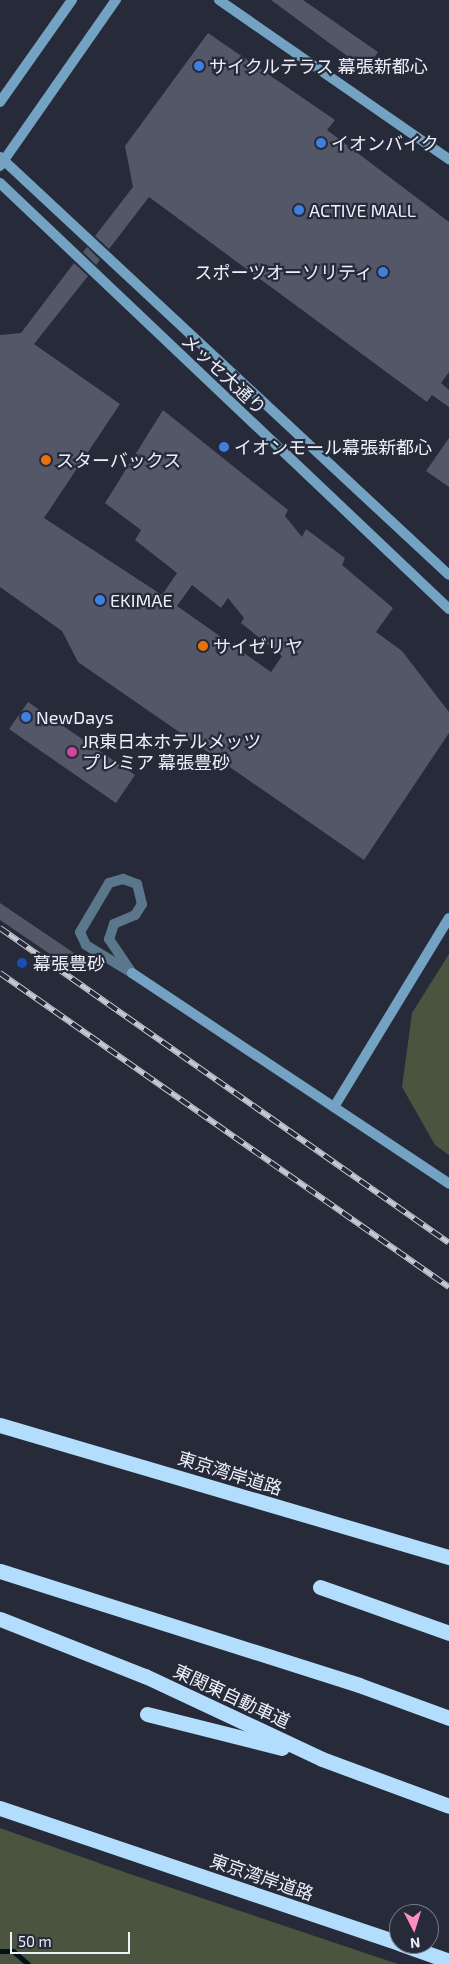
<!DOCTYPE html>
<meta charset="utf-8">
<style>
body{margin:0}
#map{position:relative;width:449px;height:1964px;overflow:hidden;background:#262a39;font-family:"Exo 2","Noto Sans JP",sans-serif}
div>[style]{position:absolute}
.green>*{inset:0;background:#4b543e}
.stream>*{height:5px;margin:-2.5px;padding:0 2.5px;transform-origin:2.5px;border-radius:2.5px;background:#001318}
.building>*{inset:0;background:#535768}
.street>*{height:10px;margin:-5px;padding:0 5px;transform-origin:5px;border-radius:5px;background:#5a778b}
.secondary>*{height:10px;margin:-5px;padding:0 5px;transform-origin:5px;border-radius:5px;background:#73a2c2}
.highway>*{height:15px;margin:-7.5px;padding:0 7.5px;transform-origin:7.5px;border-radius:7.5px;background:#b3ddfc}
.rail>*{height:5.5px;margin-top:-2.75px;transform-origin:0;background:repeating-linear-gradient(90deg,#262a39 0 11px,#c5c8d3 0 22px);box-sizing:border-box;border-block:1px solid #c5c8d3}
.dots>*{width:14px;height:14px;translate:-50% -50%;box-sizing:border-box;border:2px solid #262a39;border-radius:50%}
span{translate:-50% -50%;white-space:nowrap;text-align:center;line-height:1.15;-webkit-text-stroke:4.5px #262a39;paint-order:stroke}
.poi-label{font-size:18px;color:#edf0fa}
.left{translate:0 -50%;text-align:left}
.right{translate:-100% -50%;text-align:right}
.street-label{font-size:18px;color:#edf0fa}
.north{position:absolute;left:389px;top:1904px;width:50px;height:50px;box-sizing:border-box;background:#262a39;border:1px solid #767986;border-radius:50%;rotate:175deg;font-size:14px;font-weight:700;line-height:20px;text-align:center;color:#edf0fa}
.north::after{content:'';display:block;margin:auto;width:18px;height:22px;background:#fc8fc2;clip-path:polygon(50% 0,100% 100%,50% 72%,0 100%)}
.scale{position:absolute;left:10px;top:1932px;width:120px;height:22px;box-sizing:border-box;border:2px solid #edf0fa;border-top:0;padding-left:6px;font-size:15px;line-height:18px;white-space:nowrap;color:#edf0fa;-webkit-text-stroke:4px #262a39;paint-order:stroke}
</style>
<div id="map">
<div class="green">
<i style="clip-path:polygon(449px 954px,449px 1155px,435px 1145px,402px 1087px,412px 1013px)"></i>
<i style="clip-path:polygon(0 1828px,127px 1873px,398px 1964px,0 1964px)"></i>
</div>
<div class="stream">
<i style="left:0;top:1951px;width:13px"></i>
<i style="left:13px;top:1951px;width:20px;rotate:41deg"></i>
</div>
<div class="building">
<i style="clip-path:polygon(271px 0,303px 0,378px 52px,366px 70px)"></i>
<i style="clip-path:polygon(208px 33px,335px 120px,327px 130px,449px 222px,449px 372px,441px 383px,449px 390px,449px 407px,432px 395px,427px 402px,149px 197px,109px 249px,95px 236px,133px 187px,125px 146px)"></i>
<i style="clip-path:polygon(87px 247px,100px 260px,96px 265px,83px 252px)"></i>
<i style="clip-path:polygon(evenodd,74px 263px,88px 276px,34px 344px,120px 404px,44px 518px,162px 595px,177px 573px,135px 540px,141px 530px,105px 503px,163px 410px,288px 510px,285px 516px,302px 537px,306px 529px,345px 558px,342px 565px,393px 608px,376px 632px,402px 651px,449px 712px,449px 733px,364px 860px,78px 662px,62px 631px,0 587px,0 335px,21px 333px,74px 263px,192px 585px,221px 608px,228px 598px,244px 618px,241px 623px,282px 656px,271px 672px,177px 606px,192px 585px)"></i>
<i style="clip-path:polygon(449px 438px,449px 487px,426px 471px)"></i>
<i style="clip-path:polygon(28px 702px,135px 775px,116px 803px,9px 729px)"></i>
<i style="clip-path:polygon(0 903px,86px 961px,78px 973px,0 920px)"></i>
</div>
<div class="street">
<i style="left:123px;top:879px;width:15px;rotate:20deg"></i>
<i style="left:137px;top:884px;width:21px;rotate:76deg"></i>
<i style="left:142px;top:904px;width:13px;rotate:122deg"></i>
<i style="left:135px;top:915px;width:23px;rotate:157deg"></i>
<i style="left:114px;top:924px;width:16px;rotate:108deg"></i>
<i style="left:109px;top:939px;width:41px;rotate:55.9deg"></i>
<i style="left:132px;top:973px;width:54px;rotate:-148.7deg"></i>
<i style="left:86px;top:945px;width:14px;rotate:-115deg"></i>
<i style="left:80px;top:932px;width:57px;rotate:-59.4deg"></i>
<i style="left:109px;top:883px;width:15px;rotate:-16deg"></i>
</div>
<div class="secondary">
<i style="left:219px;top:0;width:280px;rotate:34.7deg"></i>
<i style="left:0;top:102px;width:125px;rotate:-54.8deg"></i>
<i style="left:0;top:157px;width:613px;rotate:42.95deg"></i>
<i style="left:0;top:166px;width:203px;rotate:-55.1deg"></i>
<i style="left:0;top:183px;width:619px;rotate:43.49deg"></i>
<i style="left:132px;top:973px;width:381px;rotate:33.6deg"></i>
<i style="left:334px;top:1107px;width:221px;rotate:-58.7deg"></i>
</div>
<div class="highway">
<i style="left:0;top:1425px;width:468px;rotate:16.4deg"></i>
<i style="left:0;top:1571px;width:377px;rotate:17.6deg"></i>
<i style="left:359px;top:1685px;width:96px;rotate:20.1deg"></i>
<i style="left:320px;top:1587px;width:137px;rotate:19.6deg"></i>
<i style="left:0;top:1619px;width:156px;rotate:21.5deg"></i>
<i style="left:145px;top:1676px;width:195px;rotate:25.1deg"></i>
<i style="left:322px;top:1759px;width:135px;rotate:20.3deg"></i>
<i style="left:147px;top:1714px;width:139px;rotate:14.1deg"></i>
<i style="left:0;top:1808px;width:421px;rotate:18.7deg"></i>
<i style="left:401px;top:1944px;width:51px;rotate:19.5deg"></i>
</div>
<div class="rail">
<i style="left:0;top:928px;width:548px;rotate:35.05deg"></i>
<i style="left:0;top:973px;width:548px;rotate:34.97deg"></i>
</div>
<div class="dots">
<i style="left:199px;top:66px;background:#3f7fe0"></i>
<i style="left:321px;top:143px;background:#3f7fe0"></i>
<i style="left:299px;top:210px;background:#3f7fe0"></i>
<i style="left:383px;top:272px;background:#3f7fe0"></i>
<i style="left:224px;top:447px;background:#3f7fe0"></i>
<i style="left:46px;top:460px;background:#e8710a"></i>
<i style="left:100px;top:600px;background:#3f7fe0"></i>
<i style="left:203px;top:646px;background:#e8710a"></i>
<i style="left:26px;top:717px;background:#3f7fe0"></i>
<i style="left:72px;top:752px;background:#d1479c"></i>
<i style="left:22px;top:963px;background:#1a4fb4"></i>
</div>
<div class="poi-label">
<span class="left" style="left:209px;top:66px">サイクルテラス 幕張新都心</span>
<span class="left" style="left:331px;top:143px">イオンバイク</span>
<span class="left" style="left:309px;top:210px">ACTIVE MALL</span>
<span class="right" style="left:373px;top:272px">スポーツオーソリティ</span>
<span class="left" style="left:234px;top:447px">イオンモール幕張新都心</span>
<span class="left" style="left:56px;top:460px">スターバックス</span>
<span class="left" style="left:110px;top:600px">EKIMAE</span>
<span class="left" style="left:213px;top:646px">サイゼリヤ</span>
<span class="left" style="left:36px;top:717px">NewDays</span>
<span class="left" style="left:82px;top:752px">JR東日本ホテルメッツ<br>プレミア 幕張豊砂</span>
<span class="left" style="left:33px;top:963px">幕張豊砂</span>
</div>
<div class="street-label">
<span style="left:224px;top:374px;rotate:43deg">メッセ大通り</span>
<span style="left:230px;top:1473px;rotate:17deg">東京湾岸道路</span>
<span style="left:232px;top:1696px;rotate:25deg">東関東自動車道</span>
<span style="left:262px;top:1877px;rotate:19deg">東京湾岸道路</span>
</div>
<div class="north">N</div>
<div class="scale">50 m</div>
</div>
